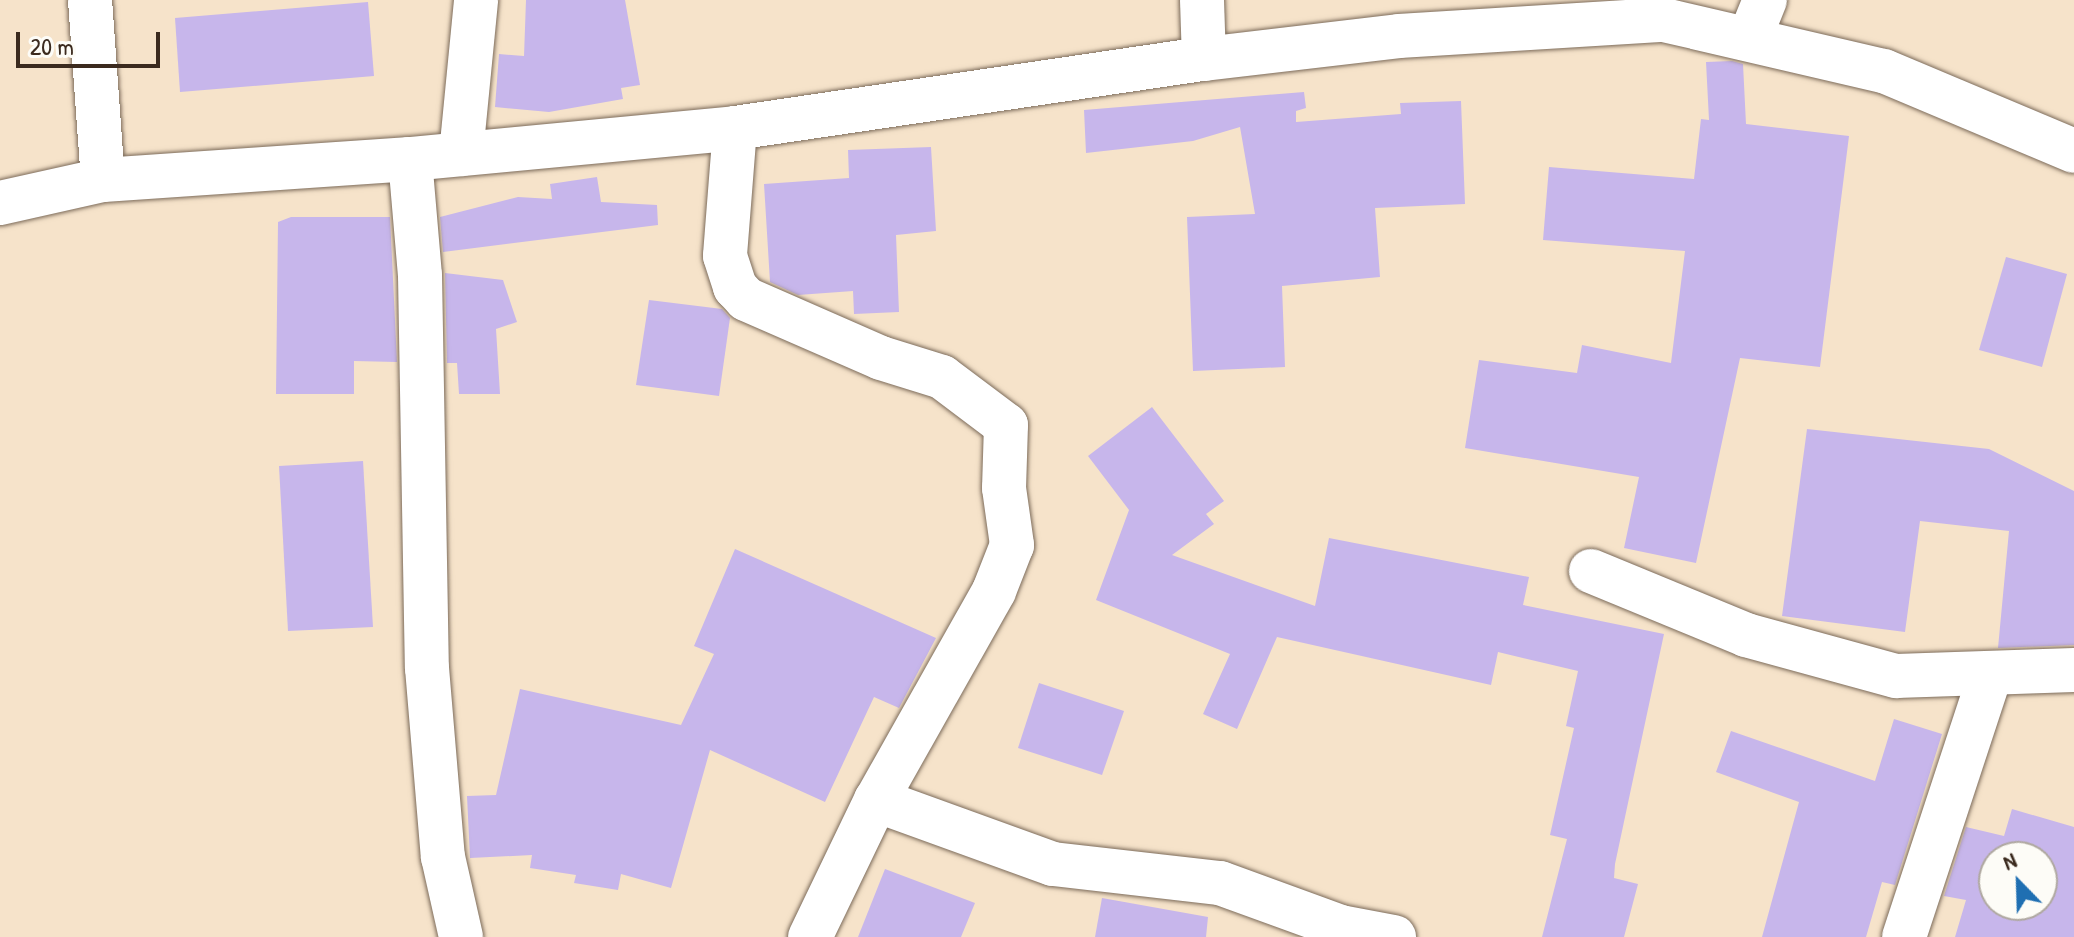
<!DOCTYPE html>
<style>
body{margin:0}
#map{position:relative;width:2074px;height:937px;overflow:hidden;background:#f6e3ca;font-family:"Patrick Hand",sans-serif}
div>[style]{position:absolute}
.building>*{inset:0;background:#c7b6eb}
.roads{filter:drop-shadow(0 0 2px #7c6b5a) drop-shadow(0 0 2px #7c6b5a)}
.minor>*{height:44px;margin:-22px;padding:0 22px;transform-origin:22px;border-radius:22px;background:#fff}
span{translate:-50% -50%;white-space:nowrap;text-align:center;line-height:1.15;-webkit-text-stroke:6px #fdfcf7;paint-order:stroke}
.north{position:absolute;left:1978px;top:841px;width:80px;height:80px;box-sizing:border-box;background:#fdfcf7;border:2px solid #afa8a0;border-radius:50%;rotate:337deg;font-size:22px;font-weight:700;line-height:32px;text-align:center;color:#3b2a1e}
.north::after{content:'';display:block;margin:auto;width:28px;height:36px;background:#1f6fb2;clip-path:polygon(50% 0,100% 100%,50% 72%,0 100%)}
.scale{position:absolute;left:16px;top:32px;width:144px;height:36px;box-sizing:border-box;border:4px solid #3b2a1e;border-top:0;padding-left:10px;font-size:24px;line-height:28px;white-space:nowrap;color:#3b2a1e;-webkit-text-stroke:6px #fdfcf7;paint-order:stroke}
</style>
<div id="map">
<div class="building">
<i style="clip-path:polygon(526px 0,625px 0,640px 85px,621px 88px,623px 99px,549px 112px,495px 107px,499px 54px,524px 56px)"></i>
<i style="clip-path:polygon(368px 2px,374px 76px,180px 92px,175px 18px)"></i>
<i style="clip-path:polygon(1732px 61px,1743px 64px,1746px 124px,1849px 136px,1820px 367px,1740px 358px,1696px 563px,1624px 548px,1639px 477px,1465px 448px,1479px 360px,1577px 373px,1582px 345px,1671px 363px,1685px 251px,1543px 240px,1549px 167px,1694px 179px,1701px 119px,1709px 120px,1706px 62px)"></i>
<i style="clip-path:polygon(1304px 92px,1306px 108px,1296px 111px,1296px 122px,1401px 114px,1400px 103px,1461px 101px,1465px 204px,1375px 208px,1380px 277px,1282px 286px,1285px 367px,1193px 371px,1187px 217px,1255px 214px,1240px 127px,1193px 141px,1086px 153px,1084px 110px)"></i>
<i style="clip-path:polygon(931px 147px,936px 231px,896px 235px,899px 312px,854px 314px,853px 291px,798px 295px,770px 282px,764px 184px,849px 178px,848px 150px)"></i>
<i style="clip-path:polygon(597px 177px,601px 202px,657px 205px,658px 225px,443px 252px,440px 217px,518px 197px,552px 199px,550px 184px)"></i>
<i style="clip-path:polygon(291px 217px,390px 217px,397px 362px,354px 361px,354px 394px,276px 394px,278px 222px)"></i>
<i style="clip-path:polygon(2006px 257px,2067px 274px,2042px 367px,1979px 350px)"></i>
<i style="clip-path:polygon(445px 273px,503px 280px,517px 322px,496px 329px,500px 394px,459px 394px,457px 363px,447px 363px)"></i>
<i style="clip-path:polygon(649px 300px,722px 309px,730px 318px,719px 396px,636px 385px)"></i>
<i style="clip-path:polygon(1152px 407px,1224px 501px,1206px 514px,1214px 524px,1172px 555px,1315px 606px,1329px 538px,1529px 577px,1523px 605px,1664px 634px,1615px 864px,1614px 878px,1638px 884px,1624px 937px,1542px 937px,1567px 839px,1550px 835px,1574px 728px,1566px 726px,1578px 671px,1498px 652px,1491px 685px,1277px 637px,1237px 729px,1203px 714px,1230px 654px,1096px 600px,1129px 510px,1088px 456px)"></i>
<i style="clip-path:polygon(1807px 429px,1989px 449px,2074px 491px,2074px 645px,1998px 648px,2009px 531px,1920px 521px,1905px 632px,1782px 616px)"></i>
<i style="clip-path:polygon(363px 461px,373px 627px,288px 631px,279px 466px)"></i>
<i style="clip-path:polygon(735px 549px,936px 638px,899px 708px,874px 697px,825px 802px,710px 750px,671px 888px,621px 874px,618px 890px,574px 883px,576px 875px,530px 868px,532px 855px,470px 858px,467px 796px,496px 795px,520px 689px,681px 725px,714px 654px,694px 646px)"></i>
<i style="clip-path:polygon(1039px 683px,1124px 711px,1102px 775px,1018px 748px)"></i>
<i style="clip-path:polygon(1894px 719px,1942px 734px,1895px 885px,1882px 882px,1866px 937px,1762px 937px,1799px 802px,1716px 772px,1731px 731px,1875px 781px)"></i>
<i style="clip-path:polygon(evenodd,2012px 809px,2074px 827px,2074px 937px,1955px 937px,1966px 900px,1944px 896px,1966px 827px,2004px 836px,2012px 809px,1994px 857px,2042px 857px,2042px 905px,1994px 905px,1994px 857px)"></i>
<i style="clip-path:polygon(885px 869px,975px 903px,961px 937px,858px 937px)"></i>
<i style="clip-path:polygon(1102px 898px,1208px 917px,1206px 937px,1095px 937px)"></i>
</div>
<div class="roads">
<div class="minor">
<i style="left:90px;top:0;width:180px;rotate:85.9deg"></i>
<i style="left:1202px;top:0;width:59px;rotate:88.1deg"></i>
<i style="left:1750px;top:37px;width:40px;rotate:-68deg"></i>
<i style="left:735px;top:128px;width:128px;rotate:94.5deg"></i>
<i style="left:725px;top:256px;width:33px;rotate:72deg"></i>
<i style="left:735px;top:287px;width:16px;rotate:47deg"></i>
<i style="left:746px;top:299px;width:147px;rotate:23.6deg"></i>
<i style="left:881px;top:358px;width:64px;rotate:17.3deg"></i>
<i style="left:942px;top:377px;width:80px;rotate:36.9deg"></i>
<i style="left:1006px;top:425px;width:63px;rotate:91.8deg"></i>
<i style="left:1004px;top:488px;width:58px;rotate:82deg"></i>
<i style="left:1012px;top:545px;width:49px;rotate:111.4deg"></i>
<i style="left:994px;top:591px;width:240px;rotate:119.4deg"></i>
<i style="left:876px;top:800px;width:152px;rotate:115.7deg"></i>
<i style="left:461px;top:154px;width:155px;rotate:-84.4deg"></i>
<i style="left:410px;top:159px;width:116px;rotate:85.1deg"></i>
<i style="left:420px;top:275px;width:393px;rotate:89deg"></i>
<i style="left:427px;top:668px;width:190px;rotate:85.2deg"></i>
<i style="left:443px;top:857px;width:82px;rotate:77.3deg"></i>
<i style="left:0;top:203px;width:106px;rotate:-12.6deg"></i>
<i style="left:103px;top:180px;width:308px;rotate:-3.9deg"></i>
<i style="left:410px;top:159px;width:326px;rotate:-5.4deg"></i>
<i style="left:735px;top:128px;width:474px;rotate:-8.4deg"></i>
<i style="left:1204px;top:59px;width:196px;rotate:-6.7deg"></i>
<i style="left:1399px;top:36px;width:265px;rotate:-3.5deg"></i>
<i style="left:1664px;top:20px;width:226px;rotate:13.1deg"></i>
<i style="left:1884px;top:71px;width:206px;rotate:22.8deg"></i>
<i style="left:1591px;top:571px;width:168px;rotate:22.4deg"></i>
<i style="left:1746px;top:635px;width:156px;rotate:15.3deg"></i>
<i style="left:1896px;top:676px;width:178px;rotate:-1.9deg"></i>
<i style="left:876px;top:800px;width:188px;rotate:19.9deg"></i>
<i style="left:1053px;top:864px;width:168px;rotate:6.5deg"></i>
<i style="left:1220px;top:883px;width:129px;rotate:20deg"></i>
<i style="left:1341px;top:927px;width:54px;rotate:10.7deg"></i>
<i style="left:1904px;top:937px;width:276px;rotate:-71.8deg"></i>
</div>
</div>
<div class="north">N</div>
<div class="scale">20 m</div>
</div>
